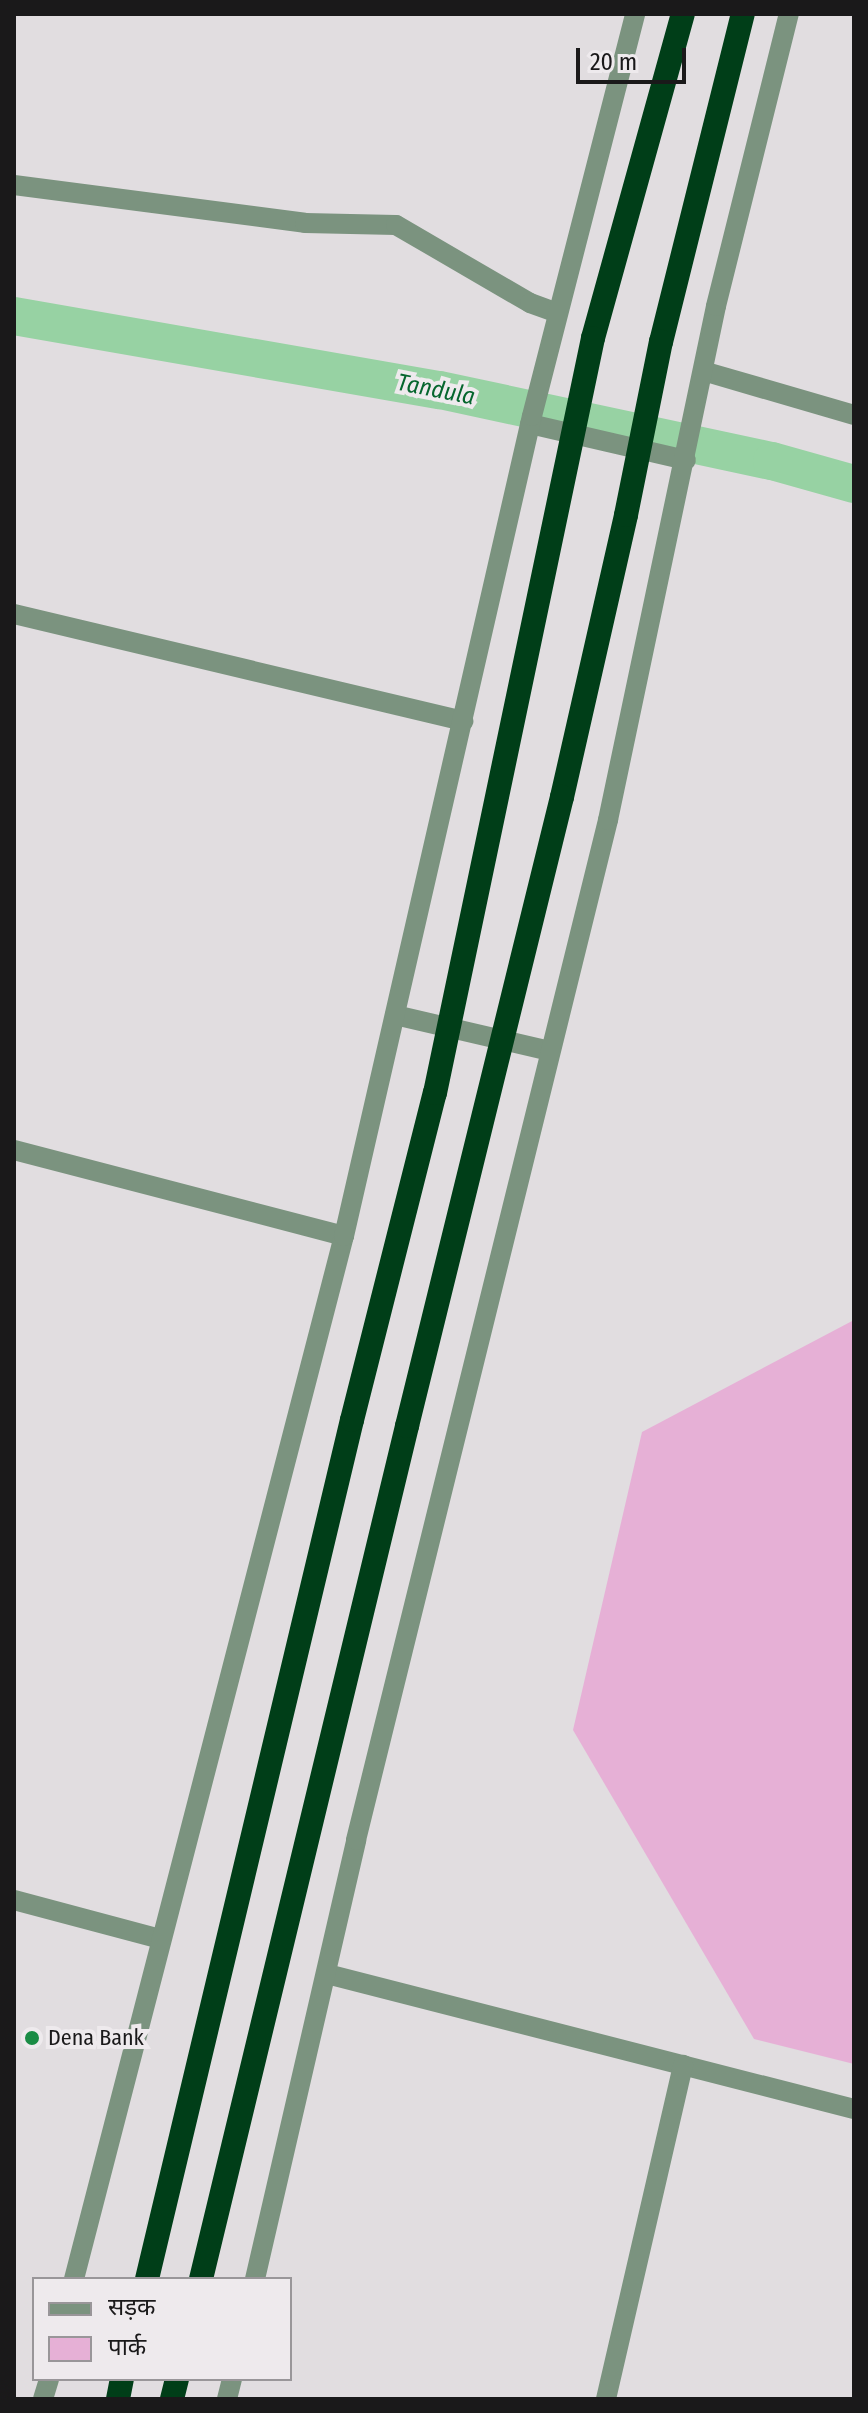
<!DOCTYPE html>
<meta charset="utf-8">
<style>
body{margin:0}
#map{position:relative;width:868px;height:2413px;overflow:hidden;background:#e1dde0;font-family:"Fira Sans Condensed","Noto Sans Devanagari",sans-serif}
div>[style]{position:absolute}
.green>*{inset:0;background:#e6b0d6}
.canal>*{height:38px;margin:-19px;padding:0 19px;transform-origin:19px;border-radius:19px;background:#97d2a3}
.minor>*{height:20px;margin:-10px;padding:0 10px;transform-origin:10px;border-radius:10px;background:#7b937f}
.highway>*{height:24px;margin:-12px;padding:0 12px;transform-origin:12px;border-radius:12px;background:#003e18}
.highway-bridge>*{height:24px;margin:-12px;padding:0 12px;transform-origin:12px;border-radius:12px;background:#003e18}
.dots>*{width:22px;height:22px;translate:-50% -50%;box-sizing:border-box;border:4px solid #eeeaed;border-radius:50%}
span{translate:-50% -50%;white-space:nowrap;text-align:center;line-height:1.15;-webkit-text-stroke:8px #eeeaed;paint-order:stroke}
.poi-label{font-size:22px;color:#1a191a}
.left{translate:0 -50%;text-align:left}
.water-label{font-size:24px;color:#06662e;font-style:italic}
.frame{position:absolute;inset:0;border:16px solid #1a191a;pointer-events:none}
.legend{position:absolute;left:32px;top:2277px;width:260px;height:104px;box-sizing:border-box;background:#eeeaed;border:2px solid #999699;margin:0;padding:10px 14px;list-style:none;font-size:24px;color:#1a191a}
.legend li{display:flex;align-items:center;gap:16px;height:40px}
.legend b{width:40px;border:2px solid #999699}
.scale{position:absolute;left:576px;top:48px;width:110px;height:36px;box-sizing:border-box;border:4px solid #1a191a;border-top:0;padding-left:10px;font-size:24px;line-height:28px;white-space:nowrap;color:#1a191a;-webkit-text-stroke:6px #eeeaed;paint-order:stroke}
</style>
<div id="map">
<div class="green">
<i style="clip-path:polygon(854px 1320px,854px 2064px,754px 2039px,573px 1730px,642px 1432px)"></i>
</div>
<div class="canal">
<i style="left:14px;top:316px;width:432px;rotate:9.9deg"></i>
<i style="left:440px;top:390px;width:340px;rotate:12.1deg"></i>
<i style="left:772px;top:461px;width:85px;rotate:15.7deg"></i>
</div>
<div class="minor">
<i style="left:14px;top:185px;width:293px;rotate:7.4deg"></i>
<i style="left:305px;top:223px;width:91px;rotate:1.3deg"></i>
<i style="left:396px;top:225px;width:155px;rotate:30.2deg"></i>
<i style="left:530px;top:303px;width:29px;rotate:20deg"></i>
<i style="left:703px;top:371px;width:157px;rotate:16.2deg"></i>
<i style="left:530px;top:424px;width:160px;rotate:13deg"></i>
<i style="left:14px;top:614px;width:462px;rotate:13.4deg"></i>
<i style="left:395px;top:1015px;width:159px;rotate:13.1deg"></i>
<i style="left:14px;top:1150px;width:341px;rotate:14.6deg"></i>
<i style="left:14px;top:1900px;width:152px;rotate:14.9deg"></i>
<i style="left:327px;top:1974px;width:544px;rotate:14.37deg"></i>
<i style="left:74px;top:2279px;width:1077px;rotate:-75.49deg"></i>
<i style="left:344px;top:1236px;width:841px;rotate:-77.09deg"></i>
<i style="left:532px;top:416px;width:415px;rotate:-75.6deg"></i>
<i style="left:255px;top:2279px;width:450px;rotate:-77deg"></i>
<i style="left:356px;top:1840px;width:1051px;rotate:-76.12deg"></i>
<i style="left:608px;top:820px;width:525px;rotate:-78.13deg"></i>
<i style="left:716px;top:306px;width:301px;rotate:-76deg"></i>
<i style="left:43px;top:2399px;width:21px;rotate:-73deg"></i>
<i style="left:227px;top:2399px;width:21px;rotate:-76deg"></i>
<i style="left:606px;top:2399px;width:343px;rotate:-77deg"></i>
</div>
<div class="highway">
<i style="left:593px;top:338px;width:336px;rotate:-74.5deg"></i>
<i style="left:661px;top:342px;width:338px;rotate:-76deg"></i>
<i style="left:562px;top:797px;width:289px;rotate:-77.2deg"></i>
<i style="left:147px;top:2279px;width:883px;rotate:-76.58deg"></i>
<i style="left:201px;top:2279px;width:878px;rotate:-76.42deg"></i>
<i style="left:118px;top:2399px;width:20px;rotate:-79deg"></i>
<i style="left:172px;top:2399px;width:21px;rotate:-76deg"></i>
</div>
<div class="highway-bridge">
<i style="left:626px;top:515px;width:177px;rotate:-78.6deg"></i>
<i style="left:352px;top:1420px;width:337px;rotate:-75.8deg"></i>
<i style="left:435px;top:1093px;width:771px;rotate:-78.18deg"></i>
<i style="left:407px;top:1426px;width:648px;rotate:-76.16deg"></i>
</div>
<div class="dots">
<i style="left:32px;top:2038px;background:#1a8c45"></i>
</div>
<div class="poi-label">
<span class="left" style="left:48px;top:2038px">Dena Bank</span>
</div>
<div class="water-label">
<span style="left:436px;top:390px;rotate:11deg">Tandula</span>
</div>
<div class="frame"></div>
<ul class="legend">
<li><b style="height:10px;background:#7b937f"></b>सड़क</li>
<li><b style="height:22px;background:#e6b0d6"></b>पार्क</li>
</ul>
<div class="scale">20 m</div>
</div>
